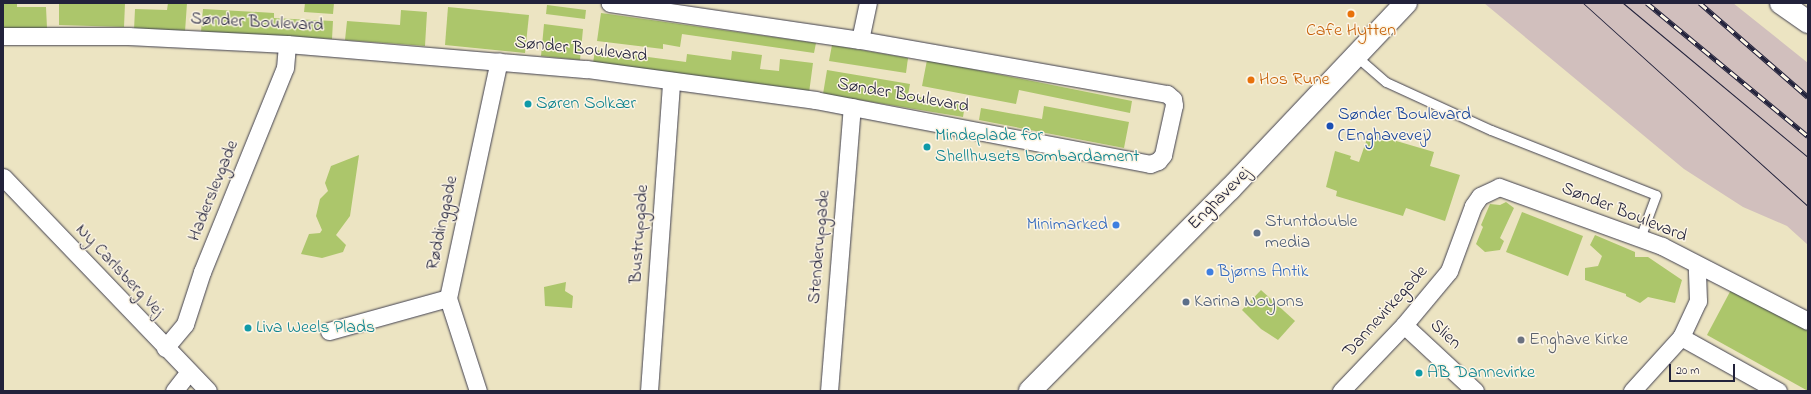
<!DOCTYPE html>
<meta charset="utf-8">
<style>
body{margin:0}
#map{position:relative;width:1811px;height:394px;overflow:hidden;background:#ece4c2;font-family:"Indie Flower",sans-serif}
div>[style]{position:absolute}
.industrial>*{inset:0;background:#d1bfbd}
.green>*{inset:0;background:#acc66b}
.roads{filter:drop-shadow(0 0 1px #403f4f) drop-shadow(0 0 1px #403f4f)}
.service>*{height:9px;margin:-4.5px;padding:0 4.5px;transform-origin:4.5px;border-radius:4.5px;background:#fff}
.minor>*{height:17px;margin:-8.5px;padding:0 8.5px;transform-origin:8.5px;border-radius:8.5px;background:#fff}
.tertiary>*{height:22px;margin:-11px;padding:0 11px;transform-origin:11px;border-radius:11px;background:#fff}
.tram>*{height:1px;margin:-0.5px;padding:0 0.5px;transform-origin:0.5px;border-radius:0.5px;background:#22223b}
.rail>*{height:4.5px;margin-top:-2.25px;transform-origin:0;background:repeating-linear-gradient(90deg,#fcf5e5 0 9px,#22223b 0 18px);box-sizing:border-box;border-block:1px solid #22223b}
.dots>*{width:11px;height:11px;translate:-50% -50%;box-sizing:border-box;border:2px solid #fcf5e5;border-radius:50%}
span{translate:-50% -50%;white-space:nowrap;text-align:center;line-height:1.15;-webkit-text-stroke:3px #fcf5e5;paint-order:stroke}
.street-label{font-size:18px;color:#22223b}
.food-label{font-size:18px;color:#c56008}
.left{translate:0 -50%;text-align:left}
.culture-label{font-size:18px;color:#0d838f}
.transit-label{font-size:18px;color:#164399}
.service-label{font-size:18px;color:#4e5e75}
.shop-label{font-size:18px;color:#366cbe}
.right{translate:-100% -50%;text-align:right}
.worship-label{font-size:18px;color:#5b616d}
.frame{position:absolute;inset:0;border:4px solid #22223b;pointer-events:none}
.scale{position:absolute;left:1669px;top:364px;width:66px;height:18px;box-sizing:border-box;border:2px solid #22223b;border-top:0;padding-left:5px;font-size:12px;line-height:14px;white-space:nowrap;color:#22223b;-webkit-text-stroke:3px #fcf5e5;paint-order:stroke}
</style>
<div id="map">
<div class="industrial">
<i style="clip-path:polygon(1484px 3px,1733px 3px,1808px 63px,1808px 245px,1787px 226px,1743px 207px,1684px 169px)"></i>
</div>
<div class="green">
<i style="clip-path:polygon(3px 3px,17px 3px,17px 7px,46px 7px,47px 28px,3px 28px)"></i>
<i style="clip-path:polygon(59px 3px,125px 3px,124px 27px,59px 25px)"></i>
<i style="clip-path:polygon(168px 3px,187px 3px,185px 32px,134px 30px,135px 9px,167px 10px)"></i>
<i style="clip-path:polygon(305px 3px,334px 3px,333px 14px,304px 12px)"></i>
<i style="clip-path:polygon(547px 5px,586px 10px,585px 19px,546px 14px)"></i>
<i style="clip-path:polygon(448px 7px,529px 15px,525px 53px,445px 45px)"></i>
<i style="clip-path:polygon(203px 9px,274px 13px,274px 18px,333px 21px,332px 39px,201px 32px)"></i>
<i style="clip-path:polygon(401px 10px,427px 12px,425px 46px,345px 40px,347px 21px,400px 25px)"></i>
<i style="clip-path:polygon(601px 13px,816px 43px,814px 53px,682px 34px,680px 47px,663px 44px,663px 49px,597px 41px)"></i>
<i style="clip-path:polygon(544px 24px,583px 29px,580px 60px,541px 56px)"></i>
<i style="clip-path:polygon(832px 45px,908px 58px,906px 73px,829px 61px)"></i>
<i style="clip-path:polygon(595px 50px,686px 62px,687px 54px,731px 60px,732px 51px,762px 55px,760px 69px,779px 71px,780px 59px,813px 63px,809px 93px,593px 63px)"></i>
<i style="clip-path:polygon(927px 60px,1132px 101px,1130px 113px,1019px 90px,1016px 104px,922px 86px)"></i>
<i style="clip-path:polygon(827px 70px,910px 84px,908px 95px,965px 105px,963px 117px,823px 94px)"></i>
<i style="clip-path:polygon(1044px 106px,1129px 122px,1124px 148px,979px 120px,981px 108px,1042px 119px)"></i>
<i style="clip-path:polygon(1369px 133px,1434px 152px,1430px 166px,1460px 175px,1445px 221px,1406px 208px,1403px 216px,1336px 196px,1337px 191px,1326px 187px,1335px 151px,1351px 156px,1350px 159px,1359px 162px)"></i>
<i style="clip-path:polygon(359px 155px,350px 216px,336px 235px,346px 245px,343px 252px,322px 258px,301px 254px,309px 234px,320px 233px,322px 230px,316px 216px,320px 199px,328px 191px,325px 183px,331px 166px)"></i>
<i style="clip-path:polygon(1506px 202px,1514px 208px,1500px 238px,1504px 241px,1500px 250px,1485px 252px,1476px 244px,1483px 227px,1481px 225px,1490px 204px,1500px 205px)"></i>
<i style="clip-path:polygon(1522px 212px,1583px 236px,1568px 276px,1506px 252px)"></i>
<i style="clip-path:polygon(1595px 235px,1635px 252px,1635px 257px,1648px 257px,1682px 280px,1675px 303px,1648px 297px,1640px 303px,1626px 296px,1626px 294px,1585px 280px,1585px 268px,1598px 266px,1602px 256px,1590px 245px)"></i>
<i style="clip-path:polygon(566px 282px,565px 291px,573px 296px,572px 308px,545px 306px,544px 287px)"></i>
<i style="clip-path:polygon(1733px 286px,1808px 325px,1808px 391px,1707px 335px)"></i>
<i style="clip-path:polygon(1261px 290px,1295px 321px,1278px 340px,1261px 329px,1242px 310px)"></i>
</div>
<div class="roads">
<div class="service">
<i style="left:1357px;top:57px;width:38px;rotate:41deg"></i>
<i style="left:1386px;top:82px;width:115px;rotate:24.6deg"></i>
<i style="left:1491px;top:130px;width:177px;rotate:21.5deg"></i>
<i style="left:1656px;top:195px;width:46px;rotate:110.4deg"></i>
</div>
<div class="minor">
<i style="left:3px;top:36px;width:125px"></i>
<i style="left:128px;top:36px;width:159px;rotate:2.9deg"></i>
<i style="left:287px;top:44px;width:301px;rotate:4.8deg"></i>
<i style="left:587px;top:69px;width:230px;rotate:7.7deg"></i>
<i style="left:815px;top:100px;width:341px;rotate:10.8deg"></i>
<i style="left:1150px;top:164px;width:9px;rotate:-21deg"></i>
<i style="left:1158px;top:161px;width:8px;rotate:-50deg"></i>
<i style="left:1163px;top:155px;width:51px;rotate:-77.6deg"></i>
<i style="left:1174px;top:105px;width:6px;rotate:-99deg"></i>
<i style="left:1173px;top:99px;width:8px;rotate:-140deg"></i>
<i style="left:1167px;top:94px;width:312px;rotate:-170deg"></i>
<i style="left:860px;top:40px;width:253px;rotate:-171.6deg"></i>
<i style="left:860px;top:40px;width:38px;rotate:-78deg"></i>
<i style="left:3px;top:177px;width:296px;rotate:46.2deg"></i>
<i style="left:1404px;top:325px;width:97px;rotate:42.9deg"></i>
<i style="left:329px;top:331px;width:123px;rotate:-15.5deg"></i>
<i style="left:1681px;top:337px;width:111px;rotate:29.1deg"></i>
<i style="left:165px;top:348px;width:31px;rotate:-50deg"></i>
<i style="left:185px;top:324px;width:55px;rotate:-71.9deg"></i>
<i style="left:202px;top:272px;width:220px;rotate:-67.9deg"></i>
<i style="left:285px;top:68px;width:24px;rotate:-85deg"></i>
<i style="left:174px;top:391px;width:24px;rotate:-52deg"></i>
<i style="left:478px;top:391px;width:98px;rotate:-107.9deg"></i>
<i style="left:448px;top:298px;width:242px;rotate:-77.9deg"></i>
<i style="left:649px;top:391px;width:311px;rotate:-85.9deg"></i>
<i style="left:829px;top:391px;width:285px;rotate:-85.4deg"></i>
<i style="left:1341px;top:391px;width:91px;rotate:-46.3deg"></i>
<i style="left:1404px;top:325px;width:70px;rotate:-50.2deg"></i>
<i style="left:1449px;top:271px;width:69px;rotate:-69.7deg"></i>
<i style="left:1473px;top:206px;width:12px;rotate:-55deg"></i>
<i style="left:1480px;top:196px;width:21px;rotate:-25deg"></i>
<i style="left:1499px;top:187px;width:173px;rotate:19.9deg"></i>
<i style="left:1662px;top:246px;width:164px;rotate:27.2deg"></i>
<i style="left:1632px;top:391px;width:73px;rotate:-47.8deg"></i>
<i style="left:1681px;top:337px;width:40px;rotate:-65deg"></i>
<i style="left:1698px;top:301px;width:36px;rotate:-92deg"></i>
</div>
<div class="tertiary">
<i style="left:1781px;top:3px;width:33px;rotate:35deg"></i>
<i style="left:1030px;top:391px;width:284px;rotate:-45.3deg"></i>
<i style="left:1230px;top:189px;width:256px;rotate:-46.6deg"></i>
</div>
</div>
<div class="tram">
<i style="left:1583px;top:3px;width:303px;rotate:42.1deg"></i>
<i style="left:1623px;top:3px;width:241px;rotate:39.8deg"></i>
</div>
<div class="rail">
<i style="left:1647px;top:3px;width:209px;rotate:39.6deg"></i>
<i style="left:1700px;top:3px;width:143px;rotate:41deg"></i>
</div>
<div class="dots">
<i style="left:1351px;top:14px;background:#e8710a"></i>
<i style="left:1251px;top:80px;background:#e8710a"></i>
<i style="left:528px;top:104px;background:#0f9aa8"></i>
<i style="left:1330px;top:126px;background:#1a4fb4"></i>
<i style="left:927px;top:147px;background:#0f9aa8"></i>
<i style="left:1116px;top:225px;background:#3f7fe0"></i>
<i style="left:1257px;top:233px;background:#5c6f8a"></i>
<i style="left:1210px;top:272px;background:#3f7fe0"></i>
<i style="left:1186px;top:302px;background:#5c6f8a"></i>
<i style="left:248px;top:328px;background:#0f9aa8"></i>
<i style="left:1521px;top:340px;background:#6b7280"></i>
<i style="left:1419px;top:373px;background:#0f9aa8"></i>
</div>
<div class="street-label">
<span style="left:257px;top:23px;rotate:3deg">Sønder Boulevard</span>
<span style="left:581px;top:50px;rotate:6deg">Sønder Boulevard</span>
<span style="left:903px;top:96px;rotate:10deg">Sønder Boulevard</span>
<span style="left:214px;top:191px;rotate:-68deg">Haderslevgade</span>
<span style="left:1220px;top:199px;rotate:-45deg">Enghavevej</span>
<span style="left:1624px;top:213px;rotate:22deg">Sønder Boulevard</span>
<span style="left:443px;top:223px;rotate:-78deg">Røddinggade</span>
<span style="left:640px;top:234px;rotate:-86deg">Bustrupgade</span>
<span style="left:820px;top:247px;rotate:-85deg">Stenderupgade</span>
<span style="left:119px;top:271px;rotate:47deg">Ny Carlsberg Vej</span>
<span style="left:1386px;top:312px;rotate:-48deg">Dannevirkegade</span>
<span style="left:1445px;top:335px;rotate:43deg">Slien</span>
</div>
<div class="food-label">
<span style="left:1351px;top:31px">Cafe Hytten</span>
<span class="left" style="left:1259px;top:80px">Hos Rune</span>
</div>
<div class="culture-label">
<span class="left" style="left:536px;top:104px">Søren Solkær</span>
<span class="left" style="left:935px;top:147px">Mindeplade for<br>Shellhusets bombardament</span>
<span class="left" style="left:256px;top:328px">Liva Weels Plads</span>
<span class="left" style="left:1427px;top:373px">AB Dannevirke</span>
</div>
<div class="transit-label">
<span class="left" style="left:1338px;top:126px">Sønder Boulevard<br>(Enghavevej)</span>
</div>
<div class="service-label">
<span class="left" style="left:1265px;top:233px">Stuntdouble<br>media</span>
<span class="left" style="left:1194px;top:302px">Karina Noyons</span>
</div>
<div class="shop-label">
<span class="right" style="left:1108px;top:225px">Minimarked</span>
<span class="left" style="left:1218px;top:272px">Bjørns Antik</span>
</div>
<div class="worship-label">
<span class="left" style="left:1529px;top:340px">Enghave Kirke</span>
</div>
<div class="frame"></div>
<div class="scale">20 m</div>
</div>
